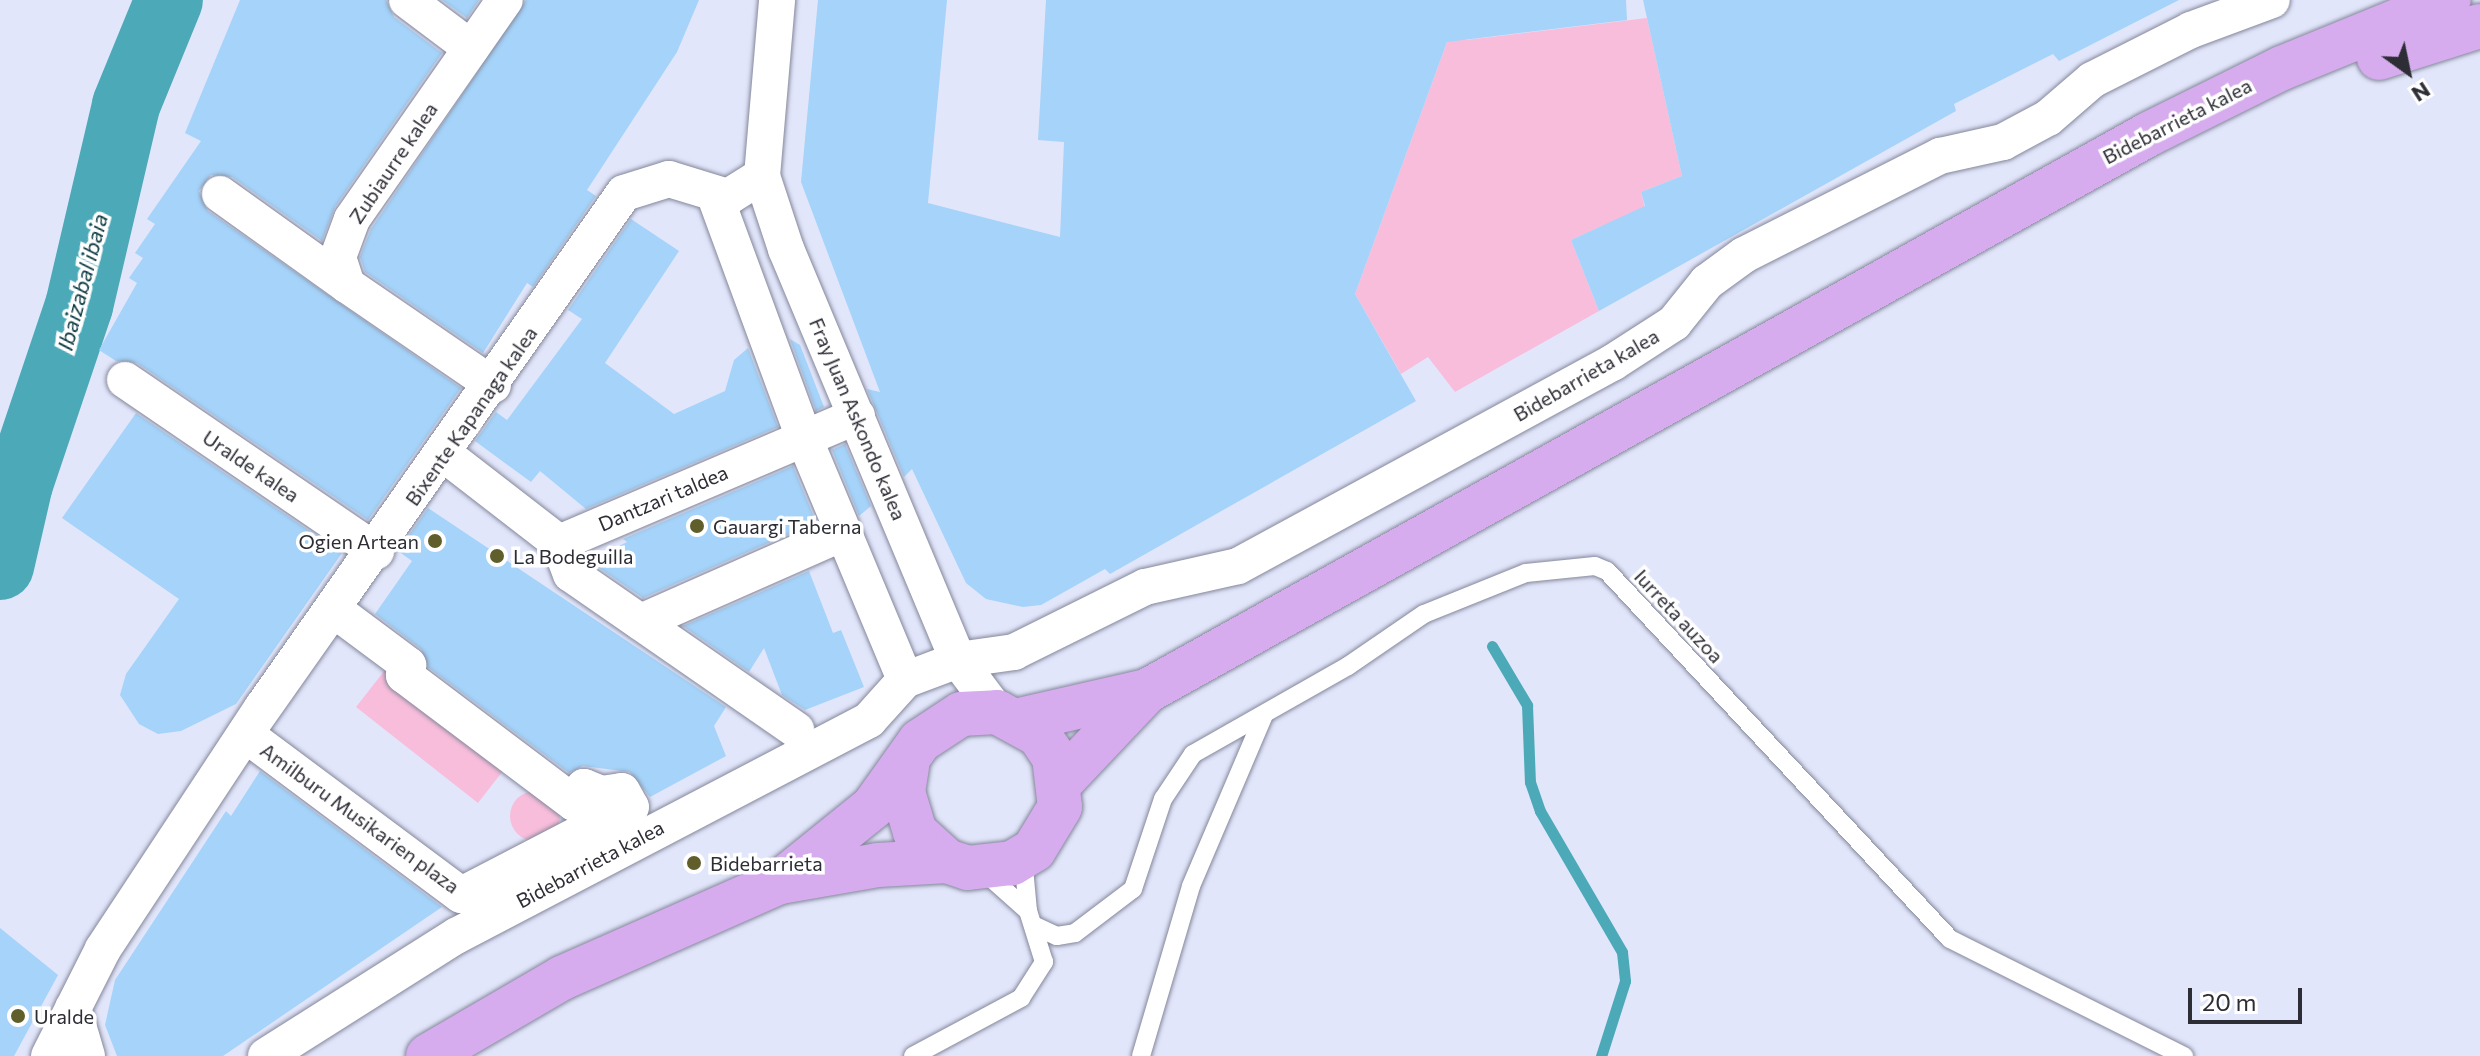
<!DOCTYPE html>
<style>
body{margin:0}
#map{position:relative;width:2480px;height:1056px;overflow:hidden;background:#e2e6fb;font-family:Commissioner,sans-serif}
div>[style]{position:absolute}
.green>*{inset:0;background:#f8bddb}
.round{border-radius:50%}
.stream>*{height:11px;margin:-5.5px;padding:0 5.5px;transform-origin:5.5px;border-radius:5.5px;background:#4ba9b8}
.river>*{height:68px;margin:-34px;padding:0 34px;transform-origin:34px;border-radius:34px;background:#4ba9b8}
.building>*{inset:0;background:#a5d3f9}
.roads{filter:drop-shadow(0 0 2px #84879a) drop-shadow(0 0 2px #84879a)}
.lane>*{height:18px;margin:-9px;padding:0 9px;transform-origin:9px;border-radius:9px;background:#fff}
.street>*{height:36px;margin:-18px;padding:0 18px;transform-origin:18px;border-radius:18px;background:#fff}
.highway>*{height:44px;margin:-22px;padding:0 22px;transform-origin:22px;border-radius:22px;background:#d6acee}
.dots>*{width:22px;height:22px;translate:-50% -50%;box-sizing:border-box;border:4px solid #fff;border-radius:50%}
span{translate:-50% -50%;white-space:nowrap;text-align:center;line-height:1.15;-webkit-text-stroke:7px #fff;paint-order:stroke}
.street-label{font-size:20px;color:#2c2d35}
.poi-label{font-size:20px;color:#2c2d35}
.left{translate:0 -50%;text-align:left}
.right{translate:-100% -50%;text-align:right}
.water-label{font-size:22px;color:#0d3a41;font-style:italic}
.north{position:absolute;left:2368px;top:32px;width:80px;height:80px;-webkit-text-stroke:6px #fff;paint-order:stroke;rotate:147deg;font-size:22px;font-weight:700;line-height:32px;text-align:center;color:#2c2d35}
.north::after{content:'';display:block;margin:auto;width:28px;height:36px;background:#2c2d35;clip-path:polygon(50% 0,100% 100%,50% 72%,0 100%)}
.scale{position:absolute;left:2188px;top:988px;width:114px;height:36px;box-sizing:border-box;border:4px solid #2c2d35;border-top:0;padding-left:10px;font-size:24px;line-height:28px;white-space:nowrap;color:#2c2d35;-webkit-text-stroke:6px #fff;paint-order:stroke}
</style>
<div id="map">
<div class="green">
<i style="clip-path:polygon(1647px 18px,1682px 176px,1641px 192px,1653px 240px,1617px 254px,1604px 225px,1571px 240px,1599px 311px,1455px 392px,1428px 357px,1401px 374px,1355px 294px,1454px 23px,1466px 40px)"></i>
<i style="clip-path:polygon(385px 670px,506px 767px,478px 803px,356px 707px)"></i>
<i class="round" style="left:510px;top:791px;width:50px;height:50px"></i>
</div>
<div class="stream">
<i style="left:1492px;top:646px;width:69px;rotate:59.3deg"></i>
<i style="left:1527px;top:705px;width:77px;rotate:87.8deg"></i>
<i style="left:1530px;top:782px;width:31px;rotate:71deg"></i>
<i style="left:1540px;top:811px;width:163px;rotate:59.8deg"></i>
<i style="left:1622px;top:952px;width:29px;rotate:84deg"></i>
<i style="left:1625px;top:981px;width:79px;rotate:107.7deg"></i>
</div>
<div class="river">
<i style="left:0;top:566px;width:84px;rotate:-77deg"></i>
<i style="left:19px;top:484px;width:188px;rotate:-71.4deg"></i>
<i style="left:79px;top:306px;width:206px;rotate:-76.8deg"></i>
<i style="left:126px;top:105px;width:113px;rotate:-67.7deg"></i>
</div>
<div class="building">
<i style="clip-path:polygon(240px 0,386px 0,394px 17px,442px 53px,335px 207px,322px 241px,232px 177px,211px 175px,199px 191px,208px 211px,461px 388px,368px 520px,137px 363px,116px 361px,99px 350px,137px 283px,129px 278px,143px 258px,135px 253px,155px 224px,147px 219px,201px 141px,185px 133px)"></i>
<i style="clip-path:polygon(442px 0,479px 0,467px 18px)"></i>
<i style="clip-path:polygon(526px 0,699px 0,677px 52px,587px 190px,596px 196px,533px 287px,527px 283px,483px 353px,365px 272px,360px 257px,371px 229px)"></i>
<i style="clip-path:polygon(818px 0,947px 0,928px 203px,1060px 237px,1064px 142px,1038px 140px,1046px 0,1626px 0,1627px 20px,1447px 42px,1355px 294px,1416px 401px,1110px 574px,1105px 569px,1041px 605px,1023px 607px,986px 599px,966px 583px,912px 469px,904px 477px,867px 389px,880px 392px,801px 182px)"></i>
<i style="clip-path:polygon(1643px 0,2179px 0,2059px 61px,2053px 54px,1954px 104px,1956px 111px,1599px 311px,1571px 240px,1645px 206px,1641px 192px,1682px 176px)"></i>
<i style="clip-path:polygon(631px 219px,679px 251px,605px 363px,674px 414px,725px 391px,734px 360px,748px 348px,778px 427px,586px 509px,540px 471px,531px 482px,475px 441px,496px 412px,507px 420px,582px 319px,568px 310px)"></i>
<i style="clip-path:polygon(790px 339px,800px 345px,824px 407px,816px 411px)"></i>
<i style="clip-path:polygon(136px 413px,342px 553px,236px 704px,181px 731px,158px 734px,139px 724px,120px 695px,126px 674px,179px 599px,62px 518px)"></i>
<i style="clip-path:polygon(845px 444px,871px 506px,859px 516px,832px 450px)"></i>
<i style="clip-path:polygon(793px 466px,816px 522px,643px 598px,589px 561px,627px 542px,623px 539px)"></i>
<i style="clip-path:polygon(428px 508px,726px 707px,714px 726px,726px 756px,650px 797px,630px 772px,583px 766px,569px 773px,428px 667px,421px 649px,375px 614px,412px 561px,398px 551px)"></i>
<i style="clip-path:polygon(809px 571px,833px 633px,841px 630px,864px 687px,805px 710px,782px 695px,764px 648px,749px 672px,683px 626px)"></i>
<i style="clip-path:polygon(260px 771px,442px 907px,223px 1056px,117px 1056px,105px 1025px,115px 980px,226px 811px,231px 816px)"></i>
<i style="clip-path:polygon(0 928px,58px 975px,14px 1056px,0 1056px)"></i>
</div>
<div class="roads">
<div class="lane">
<i style="left:982px;top:870px;width:62px;rotate:41.7deg"></i>
<i style="left:1033px;top:925px;width:26px;rotate:25deg"></i>
<i style="left:1057px;top:936px;width:18px;rotate:-9deg"></i>
<i style="left:1075px;top:933px;width:73px;rotate:-37.2deg"></i>
<i style="left:1133px;top:889px;width:95px;rotate:-71.6deg"></i>
<i style="left:1163px;top:799px;width:54px;rotate:-56.3deg"></i>
<i style="left:1193px;top:754px;width:178px;rotate:-29.6deg"></i>
<i style="left:1348px;top:666px;width:92px;rotate:-34.4deg"></i>
<i style="left:1424px;top:614px;width:110px;rotate:-21.9deg"></i>
<i style="left:1526px;top:573px;width:69px;rotate:-5.8deg"></i>
<i style="left:1595px;top:566px;width:13px;rotate:23deg"></i>
<i style="left:1607px;top:571px;width:503px;rotate:47.01deg"></i>
<i style="left:1950px;top:939px;width:262px;rotate:26.6deg"></i>
<i style="left:913px;top:1056px;width:123px;rotate:-28.2deg"></i>
<i style="left:1021px;top:998px;width:43px;rotate:-57.4deg"></i>
<i style="left:1044px;top:962px;width:53px;rotate:-107.4deg"></i>
<i style="left:1028px;top:911px;width:54px;rotate:-95.3deg"></i>
<i style="left:1141px;top:1056px;width:177px;rotate:-73.6deg"></i>
<i style="left:1191px;top:886px;width:186px;rotate:-66.9deg"></i>
</div>
<div class="street">
<i style="left:407px;top:0;width:80px;rotate:36.9deg"></i>
<i style="left:762px;top:176px;width:77px;rotate:71.8deg"></i>
<i style="left:786px;top:249px;width:446px;rotate:67.3deg"></i>
<i style="left:958px;top:660px;width:65px;rotate:53.1deg"></i>
<i style="left:220px;top:194px;width:156px;rotate:35.6deg"></i>
<i style="left:715px;top:196px;width:258px;rotate:69.8deg"></i>
<i style="left:804px;top:438px;width:262px;rotate:67.3deg"></i>
<i style="left:125px;top:380px;width:304px;rotate:34.3deg"></i>
<i style="left:493px;top:385px;width:177px;rotate:-145.6deg"></i>
<i style="left:347px;top:285px;width:29px;rotate:-108deg"></i>
<i style="left:338px;top:257px;width:40px;rotate:-69.8deg"></i>
<i style="left:352px;top:219px;width:267px;rotate:-55.1deg"></i>
<i style="left:444px;top:454px;width:145px;rotate:37.7deg"></i>
<i style="left:559px;top:543px;width:324px;rotate:-23.1deg"></i>
<i style="left:559px;top:543px;width:33px;rotate:69deg"></i>
<i style="left:571px;top:574px;width:274px;rotate:34.7deg"></i>
<i style="left:333px;top:609px;width:94px;rotate:36.7deg"></i>
<i style="left:408px;top:665px;width:11px;rotate:112deg"></i>
<i style="left:404px;top:675px;width:213px;rotate:37deg"></i>
<i style="left:574px;top:803px;width:19px;rotate:-58deg"></i>
<i style="left:584px;top:787px;width:18px;rotate:22deg"></i>
<i style="left:601px;top:794px;width:21px;rotate:-8deg"></i>
<i style="left:622px;top:791px;width:18px;rotate:61deg"></i>
<i style="left:631px;top:807px;width:191px;rotate:152.6deg"></i>
<i style="left:461px;top:895px;width:269px;rotate:-143.3deg"></i>
<i style="left:245px;top:734px;width:153px;rotate:-54.9deg"></i>
<i style="left:641px;top:622px;width:221px;rotate:-23.8deg"></i>
<i style="left:73px;top:1008px;width:50px;rotate:73.7deg"></i>
<i style="left:49px;top:1056px;width:120px;rotate:-63.2deg"></i>
<i style="left:103px;top:949px;width:289px;rotate:-56.6deg"></i>
<i style="left:262px;top:708px;width:629px;rotate:-54.9deg"></i>
<i style="left:624px;top:193px;width:47px;rotate:-17.3deg"></i>
<i style="left:669px;top:179px;width:62px;rotate:17deg"></i>
<i style="left:728px;top:197px;width:40px;rotate:-32deg"></i>
<i style="left:762px;top:176px;width:177px;rotate:-85.1deg"></i>
<i style="left:266px;top:1056px;width:225px;rotate:-32.3deg"></i>
<i style="left:456px;top:936px;width:466px;rotate:-27.6deg"></i>
<i style="left:869px;top:720px;width:54px;rotate:-48deg"></i>
<i style="left:905px;top:680px;width:57px;rotate:-20.7deg"></i>
<i style="left:958px;top:660px;width:57px;rotate:-8.1deg"></i>
<i style="left:1014px;top:652px;width:146px;rotate:-26.4deg"></i>
<i style="left:1145px;top:587px;width:95px;rotate:-12.7deg"></i>
<i style="left:1238px;top:566px;width:426px;rotate:-28.5deg"></i>
<i style="left:1612px;top:363px;width:74px;rotate:-32.8deg"></i>
<i style="left:1674px;top:323px;width:53px;rotate:-51.2deg"></i>
<i style="left:1707px;top:282px;width:46px;rotate:-36.1deg"></i>
<i style="left:1744px;top:255px;width:220px;rotate:-26.8deg"></i>
<i style="left:1940px;top:156px;width:65px;rotate:-12.5deg"></i>
<i style="left:2003px;top:142px;width:51px;rotate:-28.1deg"></i>
<i style="left:2048px;top:118px;width:58px;rotate:-40.8deg"></i>
<i style="left:2092px;top:80px;width:111px;rotate:-26.8deg"></i>
<i style="left:2191px;top:30px;width:86px;rotate:-20.3deg"></i>
</div>
<div class="highway">
<i style="left:2379px;top:58px;width:106px;rotate:-17.6deg"></i>
<i style="left:1020px;top:720px;width:130px;rotate:-12.9deg"></i>
<i style="left:1147px;top:691px;width:1146px;rotate:-29.07deg"></i>
<i style="left:2149px;top:134px;width:148px;rotate:-26.4deg"></i>
<i style="left:2282px;top:68px;width:180px;rotate:-22.2deg"></i>
<i style="left:1061px;top:782px;width:125px;rotate:-46.6deg"></i>
<i style="left:780px;top:882px;width:119px;rotate:-38.9deg"></i>
<i style="left:873px;top:807px;width:81px;rotate:-54.5deg"></i>
<i style="left:920px;top:741px;width:49px;rotate:-33.4deg"></i>
<i style="left:961px;top:714px;width:36px;rotate:-3deg"></i>
<i style="left:997px;top:712px;width:48px;rotate:28.7deg"></i>
<i style="left:1039px;top:735px;width:27px;rotate:56deg"></i>
<i style="left:1054px;top:757px;width:50px;rotate:83.2deg"></i>
<i style="left:1060px;top:807px;width:50px;rotate:121.2deg"></i>
<i style="left:1034px;top:850px;width:26px;rotate:149deg"></i>
<i style="left:1012px;top:863px;width:44px;rotate:173.5deg"></i>
<i style="left:968px;top:868px;width:22px;rotate:-162deg"></i>
<i style="left:947px;top:861px;width:43px;rotate:-137.8deg"></i>
<i style="left:915px;top:832px;width:42px;rotate:-106.7deg"></i>
<i style="left:903px;top:792px;width:26px;rotate:-81deg"></i>
<i style="left:428px;top:1056px;width:155px;rotate:-30.2deg"></i>
<i style="left:562px;top:978px;width:238px;rotate:-23.8deg"></i>
<i style="left:780px;top:882px;width:99px;rotate:-9.8deg"></i>
<i style="left:878px;top:865px;width:69px;rotate:-3.3deg"></i>
</div>
</div>
<div class="dots">
<i style="left:697px;top:526px;background:#605e2a"></i>
<i style="left:435px;top:541px;background:#605e2a"></i>
<i style="left:497px;top:556px;background:#605e2a"></i>
<i style="left:694px;top:863px;background:#605e2a"></i>
<i style="left:18px;top:1016px;background:#605e2a"></i>
</div>
<div class="street-label">
<span style="left:2177px;top:121px;rotate:-27deg">Bidebarrieta kalea</span>
<span style="left:393px;top:163px;rotate:-56deg">Zubiaurre kalea</span>
<span style="left:1586px;top:375px;rotate:-30deg">Bidebarrieta kalea</span>
<span style="left:471px;top:416px;rotate:-55deg">Bixente Kapanaga kalea</span>
<span style="left:858px;top:419px;rotate:67deg">Fray Juan Askondo kalea</span>
<span style="left:251px;top:466px;rotate:34deg">Uralde kalea</span>
<span style="left:663px;top:498px;rotate:-23deg">Dantzari taldea</span>
<span style="left:1679px;top:616px;rotate:47deg">Iurreta auzoa</span>
<span style="left:360px;top:818px;rotate:36deg">Amilburu Musikarien plaza</span>
<span style="left:590px;top:864px;rotate:-28deg">Bidebarrieta kalea</span>
</div>
<div class="poi-label">
<span class="left" style="left:713px;top:526px">Gauargi Taberna</span>
<span class="right" style="left:419px;top:541px">Ogien Artean</span>
<span class="left" style="left:513px;top:556px">La Bodeguilla</span>
<span class="left" style="left:710px;top:863px">Bidebarrieta</span>
<span class="left" style="left:34px;top:1016px">Uralde</span>
</div>
<div class="water-label">
<span style="left:82px;top:282px;rotate:-75deg">Ibaizabal ibaia</span>
</div>
<div class="north">N</div>
<div class="scale">20 m</div>
</div>
